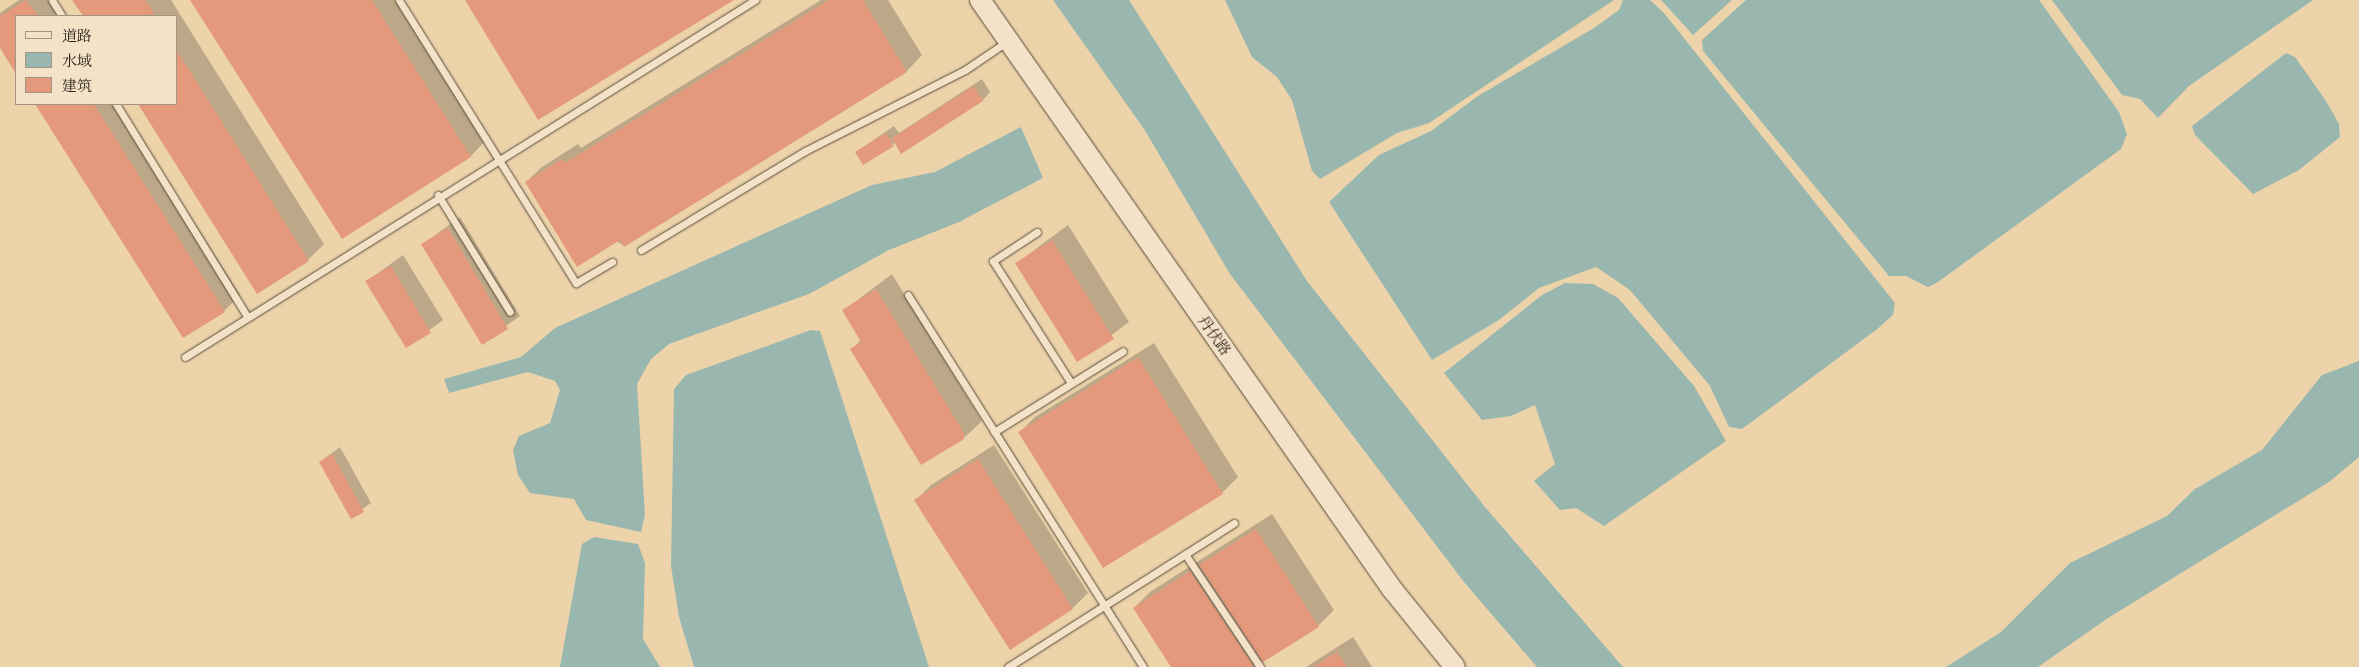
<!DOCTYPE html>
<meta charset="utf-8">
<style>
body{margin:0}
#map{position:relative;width:2359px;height:667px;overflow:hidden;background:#ecd3aa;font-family:"IM FELL Great Primer","Noto Serif SC",serif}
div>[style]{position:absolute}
.water>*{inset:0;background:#99b7af}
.shadow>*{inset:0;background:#0003}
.building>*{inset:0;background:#e4997c}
.roads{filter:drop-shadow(0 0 1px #584b3b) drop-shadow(0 0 1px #584b3b)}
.service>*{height:7px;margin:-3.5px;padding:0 3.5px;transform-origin:3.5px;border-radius:3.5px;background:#f3e2c8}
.secondary>*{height:20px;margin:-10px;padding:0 10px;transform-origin:10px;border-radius:10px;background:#f3e2c8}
span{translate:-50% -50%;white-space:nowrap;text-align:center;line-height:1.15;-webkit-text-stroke:4.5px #f3e2c8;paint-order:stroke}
.street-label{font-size:15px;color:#271e16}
.legend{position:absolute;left:15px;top:15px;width:162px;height:90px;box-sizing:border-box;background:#f3e2c8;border:1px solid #a19481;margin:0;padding:6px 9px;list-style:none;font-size:15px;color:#271e16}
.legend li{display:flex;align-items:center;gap:10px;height:25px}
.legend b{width:25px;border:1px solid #a19481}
</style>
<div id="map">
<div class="water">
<i style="clip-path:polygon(1053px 0,1129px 0,1307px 281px,1485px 507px,1623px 667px,1537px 667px,1464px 582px,1230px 274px,1144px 129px)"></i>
<i style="clip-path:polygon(1225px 0,1614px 0,1429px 123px,1397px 133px,1320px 179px,1312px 171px,1292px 100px,1277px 77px,1252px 57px)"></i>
<i style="clip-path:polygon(1623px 0,1650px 0,1664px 13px,1895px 303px,1893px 315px,1876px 330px,1742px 429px,1729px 427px,1710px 386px,1630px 290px,1596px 267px,1539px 288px,1499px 320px,1432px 360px,1329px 202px,1379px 155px,1431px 131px,1478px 96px,1594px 28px,1619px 10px)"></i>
<i style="clip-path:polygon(1661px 0,1732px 0,1693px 35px)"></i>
<i style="clip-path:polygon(1746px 0,2039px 0,2119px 112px,2127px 134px,2121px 149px,1938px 282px,1928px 287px,1906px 276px,1889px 276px,1703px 51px,1702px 40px)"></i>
<i style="clip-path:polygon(2052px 0,2313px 0,2189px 86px,2158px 118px,2140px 99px,2122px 95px)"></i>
<i style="clip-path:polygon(2286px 53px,2295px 57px,2326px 101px,2339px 124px,2340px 137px,2299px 170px,2253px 194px,2195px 135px,2192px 126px)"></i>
<i style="clip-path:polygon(1021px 127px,1043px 178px,959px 222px,889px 250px,809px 294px,669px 344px,651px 359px,637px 384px,645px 515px,641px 532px,586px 520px,574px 499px,530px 493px,518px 475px,513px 450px,519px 436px,550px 423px,560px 390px,555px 381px,528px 372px,449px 393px,444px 379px,521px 357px,555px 328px,872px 185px,935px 172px)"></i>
<i style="clip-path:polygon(1565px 283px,1593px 284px,1618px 298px,1694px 386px,1726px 441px,1604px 526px,1576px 508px,1560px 510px,1534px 481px,1555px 464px,1535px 405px,1511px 416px,1482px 420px,1444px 373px,1542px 295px)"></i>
<i style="clip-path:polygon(811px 330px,820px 331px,929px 667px,694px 667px,679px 617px,671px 566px,674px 389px,686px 375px)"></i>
<i style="clip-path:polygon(2359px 361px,2359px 457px,2329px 482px,2108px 618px,2038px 667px,1946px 667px,2001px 632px,2070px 563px,2167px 516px,2195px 489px,2262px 450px,2322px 375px)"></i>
<i style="clip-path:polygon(594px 537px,638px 544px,645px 563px,643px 639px,660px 667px,560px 667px,582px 544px)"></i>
</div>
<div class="shadow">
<i style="clip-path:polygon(19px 0,54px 0,64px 16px,16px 16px,16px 71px,0 45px,0 13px)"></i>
<i style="clip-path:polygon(74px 0,171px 0,324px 244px,308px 260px,257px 292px,139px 104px,176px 104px,176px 16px,84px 16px)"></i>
<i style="clip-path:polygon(191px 0,397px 0,486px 140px,471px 156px,342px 237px)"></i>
<i style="clip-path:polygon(821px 0,888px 0,922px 55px,907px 71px,624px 246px,526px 182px,542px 167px,578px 144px,581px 148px)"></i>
<i style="clip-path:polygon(982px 79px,990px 92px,983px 100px,902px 152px,896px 143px,856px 152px,894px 126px,899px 133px)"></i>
<i style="clip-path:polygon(37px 104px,119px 104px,240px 295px,224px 311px,184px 336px)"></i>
<i style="clip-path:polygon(460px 217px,520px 316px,483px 343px,423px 244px)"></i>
<i style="clip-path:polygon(1068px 225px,1129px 322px,1078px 360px,1017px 263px)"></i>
<i style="clip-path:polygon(403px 255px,443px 320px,406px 347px,367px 281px)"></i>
<i style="clip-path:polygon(892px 274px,982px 421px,966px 436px,922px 463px,852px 349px,861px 340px,843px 311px)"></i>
<i style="clip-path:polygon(1154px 343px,1238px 477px,1222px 493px,1020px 432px,1035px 417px)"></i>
<i style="clip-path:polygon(994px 445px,1088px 593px,1073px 608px,916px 500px,931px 485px)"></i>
<i style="clip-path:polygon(340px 447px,371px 503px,351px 517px,320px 462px)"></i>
<i style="clip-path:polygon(1272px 514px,1334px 610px,1318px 626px,1252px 667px,1173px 667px,1134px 608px,1150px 592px)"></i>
<i style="clip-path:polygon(1353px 637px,1372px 667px,1306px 667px)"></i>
</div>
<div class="building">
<i style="clip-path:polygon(26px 0,39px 16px,16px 16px,16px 74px,0 48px,0 16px)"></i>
<i style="clip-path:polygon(72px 0,145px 0,156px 16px,83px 16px)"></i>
<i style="clip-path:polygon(190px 0,372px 0,471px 157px,342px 239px)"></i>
<i style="clip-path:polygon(465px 0,734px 0,538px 120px)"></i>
<i style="clip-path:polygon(829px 0,863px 0,907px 72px,624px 247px,620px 240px,577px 267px,525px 182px,562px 159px,565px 163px)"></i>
<i style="clip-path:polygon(176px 49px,309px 261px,257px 294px,138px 104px,176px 104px)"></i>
<i style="clip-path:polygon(974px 86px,983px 101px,901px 154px,892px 138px)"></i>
<i style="clip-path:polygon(35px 104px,94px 104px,225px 312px,183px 338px)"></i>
<i style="clip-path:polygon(886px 133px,894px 146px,863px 165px,855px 152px)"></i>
<i style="clip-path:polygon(448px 228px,508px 329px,482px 345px,421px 244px)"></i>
<i style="clip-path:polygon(1052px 240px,1114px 339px,1077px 362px,1015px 263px)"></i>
<i style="clip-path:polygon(391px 266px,431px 333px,406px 348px,365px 281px)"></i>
<i style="clip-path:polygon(876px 289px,964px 433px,964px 439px,921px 465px,850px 349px,861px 342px,842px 310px)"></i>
<i style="clip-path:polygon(1138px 357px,1223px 494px,1103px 568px,1018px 432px)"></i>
<i style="clip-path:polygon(332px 454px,364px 512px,351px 519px,319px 462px)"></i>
<i style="clip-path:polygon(978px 459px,1073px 609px,1010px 650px,914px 500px)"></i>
<i style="clip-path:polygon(1256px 529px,1319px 627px,1263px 662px,1199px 565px)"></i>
<i style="clip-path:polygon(1190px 571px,1254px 667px,1171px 667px,1133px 608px)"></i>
<i style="clip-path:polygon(1337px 652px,1347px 667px,1313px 667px)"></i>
</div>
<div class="roads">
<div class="service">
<i style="left:52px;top:0;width:19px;rotate:58deg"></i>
<i style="left:399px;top:0;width:334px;rotate:58deg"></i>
<i style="left:576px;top:283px;width:42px;rotate:-30.3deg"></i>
<i style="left:116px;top:104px;width:249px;rotate:58.3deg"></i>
<i style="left:438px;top:195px;width:137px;rotate:58.4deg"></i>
<i style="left:1037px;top:232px;width:53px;rotate:146.6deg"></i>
<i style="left:993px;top:261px;width:145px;rotate:57.4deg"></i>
<i style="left:641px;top:250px;width:192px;rotate:-31.1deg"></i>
<i style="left:805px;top:151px;width:179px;rotate:-26.9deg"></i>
<i style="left:965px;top:70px;width:50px;rotate:-34.3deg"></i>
<i style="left:908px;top:295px;width:440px;rotate:57.7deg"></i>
<i style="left:185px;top:357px;width:673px;rotate:-32.06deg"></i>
<i style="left:994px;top:432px;width:152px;rotate:-32.1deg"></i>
<i style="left:1185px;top:554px;width:136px;rotate:56.4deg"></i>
<i style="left:1008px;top:667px;width:268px;rotate:-32.5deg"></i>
</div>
<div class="secondary">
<i style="left:980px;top:0;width:719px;rotate:55.03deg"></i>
<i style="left:1392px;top:589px;width:100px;rotate:51.1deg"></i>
</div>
</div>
<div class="street-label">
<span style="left:1214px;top:336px;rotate:55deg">丹伏路</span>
</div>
<ul class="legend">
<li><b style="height:6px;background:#f3e2c8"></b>道路</li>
<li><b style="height:14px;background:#99b7af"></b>水域</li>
<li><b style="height:14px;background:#e4997c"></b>建筑</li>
</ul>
</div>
